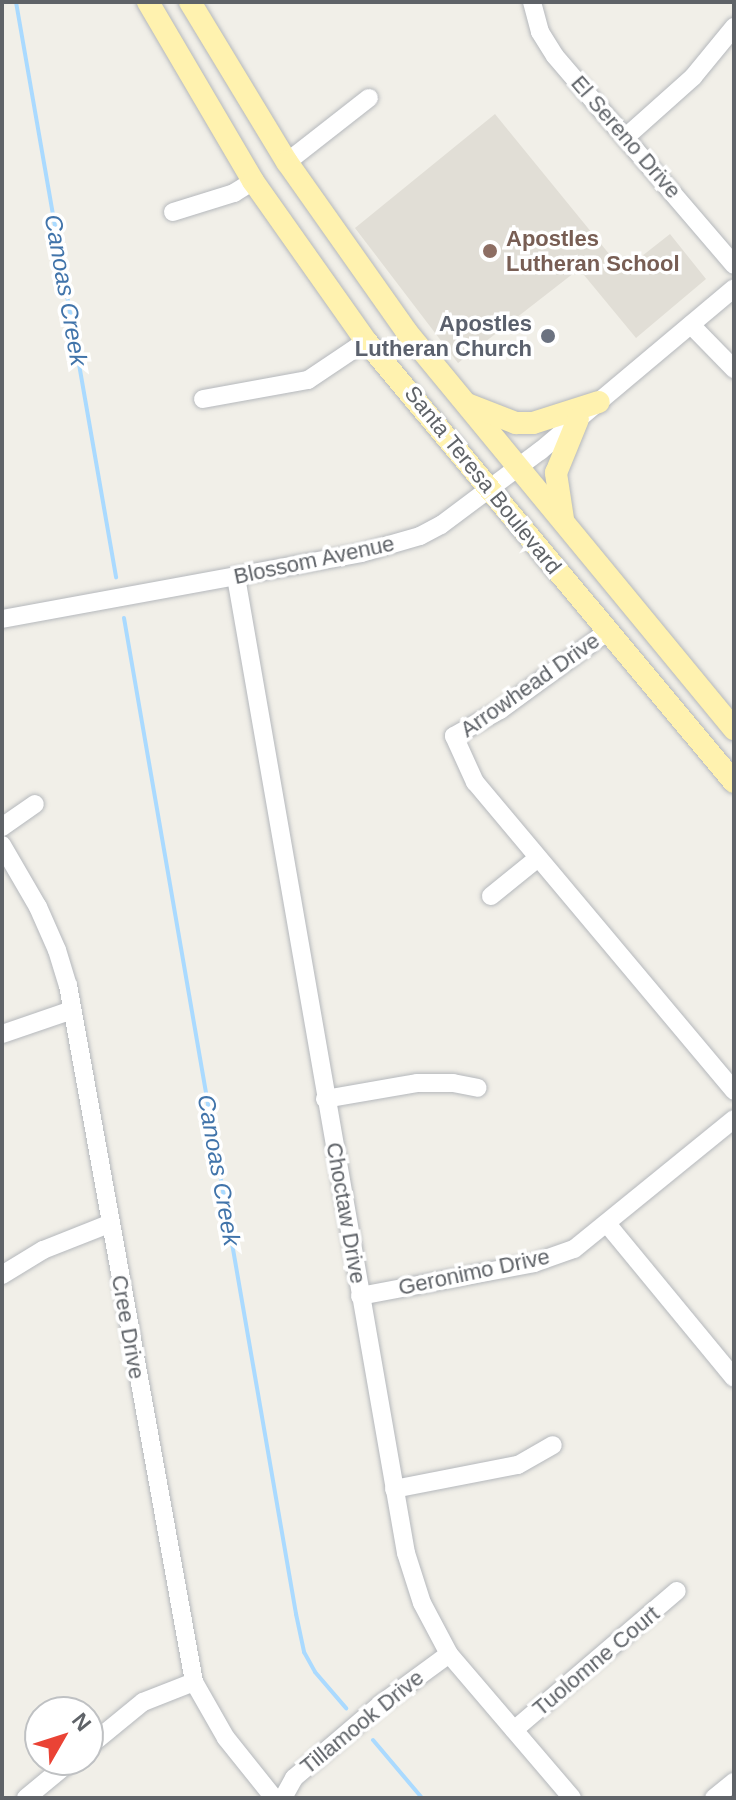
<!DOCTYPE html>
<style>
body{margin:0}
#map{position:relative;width:736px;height:1800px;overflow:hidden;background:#f1efe8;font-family:Arial,sans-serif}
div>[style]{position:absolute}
.education>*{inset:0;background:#e1ded6}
.stream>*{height:4px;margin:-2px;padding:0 2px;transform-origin:2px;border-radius:2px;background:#aadaff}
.roads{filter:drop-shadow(0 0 2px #b5b8bc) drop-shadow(0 0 2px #b5b8bc)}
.minor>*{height:18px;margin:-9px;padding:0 9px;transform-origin:9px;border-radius:9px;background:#fff}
.major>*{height:22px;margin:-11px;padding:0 11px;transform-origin:11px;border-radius:11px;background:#fff2af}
.dots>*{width:22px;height:22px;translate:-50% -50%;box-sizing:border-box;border:4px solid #fff;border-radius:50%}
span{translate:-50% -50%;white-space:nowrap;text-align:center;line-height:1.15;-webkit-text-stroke:7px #fff;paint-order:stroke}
.street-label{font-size:22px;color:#5f6368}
.education-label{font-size:22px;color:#785e54;font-weight:700}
.left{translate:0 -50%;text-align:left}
.worship-label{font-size:22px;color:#5b616d;font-weight:700}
.right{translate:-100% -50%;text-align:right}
.water-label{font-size:24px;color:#4174aa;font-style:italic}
.frame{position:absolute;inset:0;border:4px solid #5f6368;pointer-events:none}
.north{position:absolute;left:24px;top:1696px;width:80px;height:80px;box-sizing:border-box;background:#fff;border:2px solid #bfc1c3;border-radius:50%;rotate:51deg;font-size:22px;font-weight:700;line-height:32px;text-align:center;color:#5f6368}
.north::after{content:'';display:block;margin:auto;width:28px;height:36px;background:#ea4335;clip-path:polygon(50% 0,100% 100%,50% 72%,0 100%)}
</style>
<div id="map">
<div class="education">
<i style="clip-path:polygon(495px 114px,623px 271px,670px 234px,706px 279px,636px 338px,579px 269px,458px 363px,355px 228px)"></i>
</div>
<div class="stream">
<i style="left:16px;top:2px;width:584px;rotate:80.13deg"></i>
<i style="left:124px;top:618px;width:1011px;rotate:80.2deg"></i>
<i style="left:296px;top:1614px;width:39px;rotate:78deg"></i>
<i style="left:304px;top:1652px;width:23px;rotate:61deg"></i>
<i style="left:315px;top:1672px;width:48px;rotate:49.3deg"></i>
<i style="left:373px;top:1740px;width:76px;rotate:49.8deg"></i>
</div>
<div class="roads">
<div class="minor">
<i style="left:532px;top:2px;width:31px;rotate:75deg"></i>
<i style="left:540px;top:32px;width:28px;rotate:58deg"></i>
<i style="left:555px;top:56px;width:275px;rotate:49.4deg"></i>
<i style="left:627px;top:136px;width:89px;rotate:-41.8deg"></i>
<i style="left:693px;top:77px;width:65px;rotate:-50.6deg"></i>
<i style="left:287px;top:162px;width:104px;rotate:-38deg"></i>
<i style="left:173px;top:212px;width:64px;rotate:-17.3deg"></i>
<i style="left:234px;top:193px;width:22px;rotate:-32deg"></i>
<i style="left:691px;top:325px;width:62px;rotate:45.7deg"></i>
<i style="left:203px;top:399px;width:107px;rotate:-10.3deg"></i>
<i style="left:308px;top:380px;width:70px;rotate:-33.9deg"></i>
<i style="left:236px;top:577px;width:991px;rotate:80.12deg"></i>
<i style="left:406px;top:1553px;width:52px;rotate:72.3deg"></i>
<i style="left:422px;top:1603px;width:58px;rotate:62.1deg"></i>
<i style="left:449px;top:1654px;width:189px;rotate:49.5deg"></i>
<i style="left:2px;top:619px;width:365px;rotate:-10.4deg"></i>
<i style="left:361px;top:553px;width:61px;rotate:-16.1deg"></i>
<i style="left:420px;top:536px;width:24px;rotate:-28deg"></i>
<i style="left:441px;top:525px;width:124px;rotate:-36.8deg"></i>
<i style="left:540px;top:451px;width:253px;rotate:-40deg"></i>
<i style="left:608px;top:631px;width:134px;rotate:143.8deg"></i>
<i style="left:500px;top:710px;width:53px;rotate:150.5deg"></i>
<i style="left:454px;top:736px;width:51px;rotate:65.5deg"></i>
<i style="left:475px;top:782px;width:403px;rotate:50deg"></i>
<i style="left:2px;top:827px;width:40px;rotate:-34.9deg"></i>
<i style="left:2px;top:845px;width:72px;rotate:59.9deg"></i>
<i style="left:38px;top:907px;width:47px;rotate:66.2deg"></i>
<i style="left:57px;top:950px;width:37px;rotate:73deg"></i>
<i style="left:68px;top:985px;width:708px;rotate:79.75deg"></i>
<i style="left:194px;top:1682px;width:64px;rotate:60.3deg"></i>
<i style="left:226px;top:1738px;width:77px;rotate:51.3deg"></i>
<i style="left:491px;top:896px;width:60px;rotate:-39deg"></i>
<i style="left:2px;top:1034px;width:74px;rotate:-18.9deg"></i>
<i style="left:325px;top:1099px;width:93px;rotate:-9.9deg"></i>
<i style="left:417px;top:1083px;width:36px"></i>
<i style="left:453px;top:1083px;width:25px;rotate:11deg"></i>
<i style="left:608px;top:1225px;width:198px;rotate:50.5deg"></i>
<i style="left:2px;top:1275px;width:48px;rotate:-31.4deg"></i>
<i style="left:43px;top:1250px;width:71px;rotate:-21.5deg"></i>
<i style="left:360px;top:1296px;width:177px;rotate:-10.7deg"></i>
<i style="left:534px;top:1263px;width:42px;rotate:-19.3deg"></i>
<i style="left:574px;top:1249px;width:206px;rotate:-39.1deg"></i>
<i style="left:394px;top:1489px;width:126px;rotate:-11deg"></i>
<i style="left:518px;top:1465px;width:40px;rotate:-29.7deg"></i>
<i style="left:514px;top:1730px;width:214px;rotate:-40.5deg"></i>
<i style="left:88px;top:1747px;width:71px;rotate:-39.3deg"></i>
<i style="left:143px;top:1702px;width:55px;rotate:-21.4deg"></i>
<i style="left:26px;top:1798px;width:60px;rotate:-39.6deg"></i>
<i style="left:283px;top:1798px;width:23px;rotate:-61deg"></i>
<i style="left:294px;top:1778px;width:114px;rotate:-40.4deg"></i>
<i style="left:381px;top:1704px;width:84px;rotate:-36.3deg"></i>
<i style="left:714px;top:1798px;width:26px;rotate:-39deg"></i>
</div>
<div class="major">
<i style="left:148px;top:2px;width:208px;rotate:59.6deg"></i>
<i style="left:253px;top:181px;width:196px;rotate:54.8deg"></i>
<i style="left:366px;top:341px;width:574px;rotate:50.16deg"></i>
<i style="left:190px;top:2px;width:187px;rotate:58.8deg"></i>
<i style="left:287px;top:162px;width:207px;rotate:54.8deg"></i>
<i style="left:406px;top:331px;width:516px;rotate:50.51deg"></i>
<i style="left:467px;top:404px;width:53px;rotate:21.2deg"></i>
<i style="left:516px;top:423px;width:17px"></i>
<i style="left:533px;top:423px;width:69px;rotate:-17.7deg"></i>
<i style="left:563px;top:519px;width:47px;rotate:-98.7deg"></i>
<i style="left:556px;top:473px;width:58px;rotate:-67.8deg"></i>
</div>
</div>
<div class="dots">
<i style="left:490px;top:251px;background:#8d6e63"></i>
<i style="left:548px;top:336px;background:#6b7280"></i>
</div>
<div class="street-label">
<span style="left:626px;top:137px;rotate:49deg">El Sereno Drive</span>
<span style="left:483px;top:480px;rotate:51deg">Santa Teresa Boulevard</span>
<span style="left:314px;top:560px;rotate:-12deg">Blossom Avenue</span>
<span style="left:530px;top:685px;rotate:-35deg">Arrowhead Drive</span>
<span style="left:346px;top:1213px;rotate:80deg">Choctaw Drive</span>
<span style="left:474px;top:1272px;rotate:-12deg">Geronimo Drive</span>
<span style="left:128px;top:1327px;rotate:80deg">Cree Drive</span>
<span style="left:596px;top:1661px;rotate:-40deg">Tuolomne Court</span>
<span style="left:362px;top:1722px;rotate:-39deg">Tillamook Drive</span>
</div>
<div class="education-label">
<span class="left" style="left:506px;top:251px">Apostles<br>Lutheran School</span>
</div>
<div class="worship-label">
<span class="right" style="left:532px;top:336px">Apostles<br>Lutheran Church</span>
</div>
<div class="water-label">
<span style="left:66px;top:290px;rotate:80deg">Canoas Creek</span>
<span style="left:219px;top:1170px;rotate:80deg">Canoas Creek</span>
</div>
<div class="frame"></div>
<div class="north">N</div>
</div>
